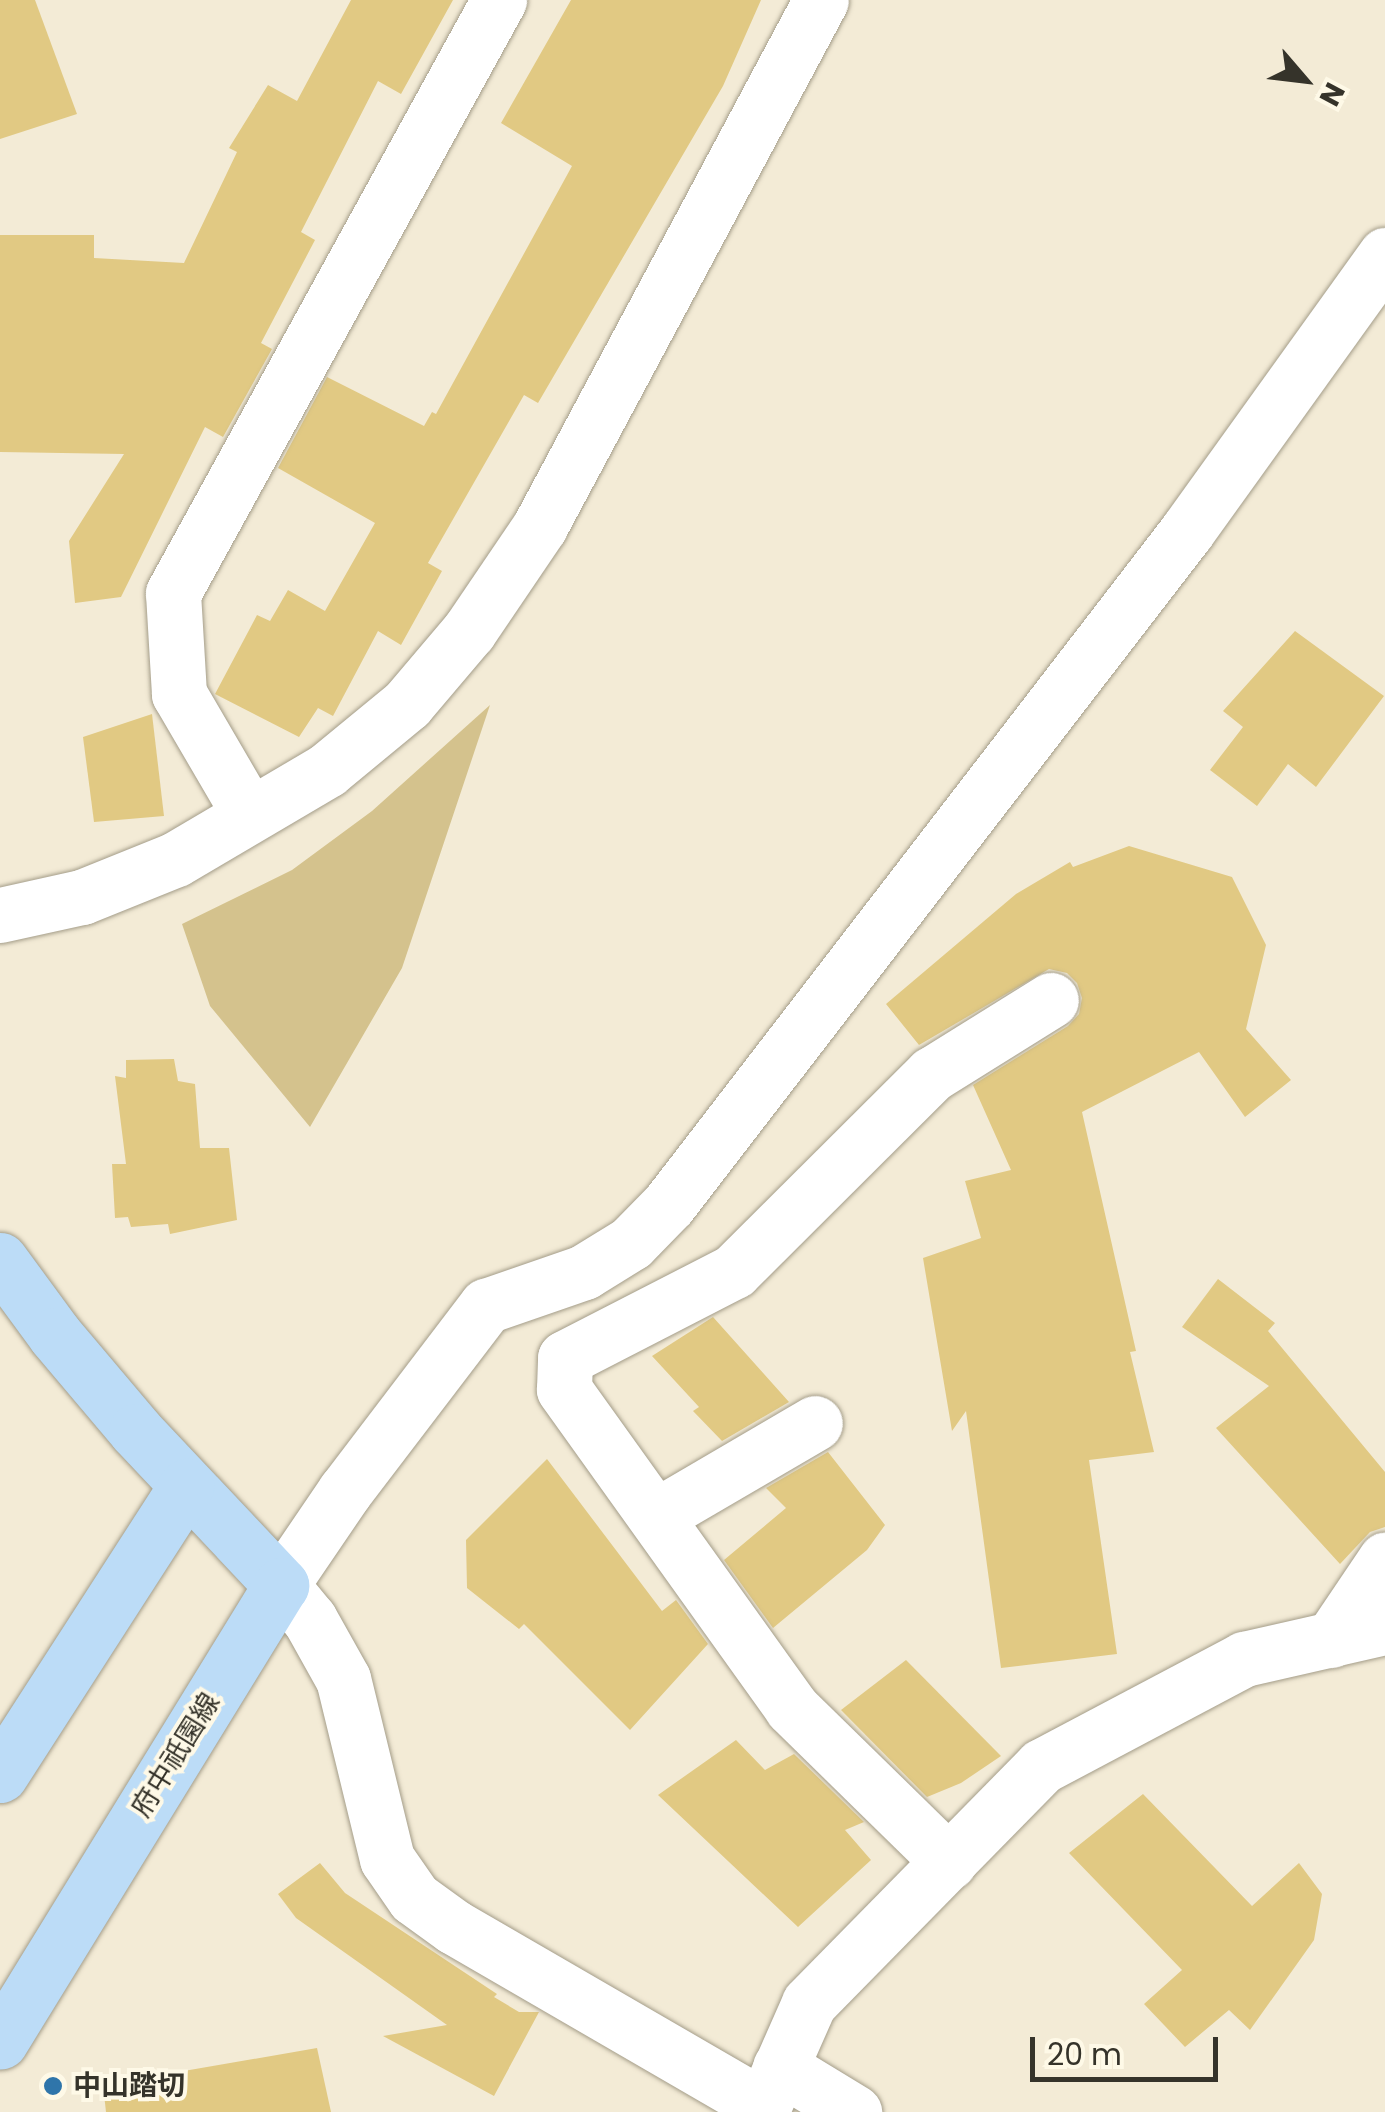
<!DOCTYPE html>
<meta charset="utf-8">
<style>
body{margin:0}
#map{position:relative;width:1385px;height:2112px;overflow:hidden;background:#f3ebd6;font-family:Poppins,"Noto Sans JP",sans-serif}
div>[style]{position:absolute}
.green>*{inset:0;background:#d4c28d}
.building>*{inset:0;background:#e1c983}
.roads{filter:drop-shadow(0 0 2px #a49d89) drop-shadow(0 0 2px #a49d89)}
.minor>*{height:55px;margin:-27.5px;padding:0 27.5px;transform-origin:27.5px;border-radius:27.5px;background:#fff}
.major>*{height:55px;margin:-27.5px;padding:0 27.5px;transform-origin:27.5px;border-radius:27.5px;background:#bcdcf7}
.dots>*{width:28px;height:28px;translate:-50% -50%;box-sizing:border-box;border:5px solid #fef9e7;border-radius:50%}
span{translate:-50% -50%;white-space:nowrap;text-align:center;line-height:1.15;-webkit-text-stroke:8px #fef9e7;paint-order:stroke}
.street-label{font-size:28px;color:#35332a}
.poi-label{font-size:28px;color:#35332a;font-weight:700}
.left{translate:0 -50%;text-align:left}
.north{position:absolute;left:1255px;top:30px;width:100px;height:100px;-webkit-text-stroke:8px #fef9e7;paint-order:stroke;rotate:118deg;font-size:28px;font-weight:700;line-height:40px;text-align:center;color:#35332a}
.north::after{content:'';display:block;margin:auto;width:35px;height:45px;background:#35332a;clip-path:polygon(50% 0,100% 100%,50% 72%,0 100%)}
.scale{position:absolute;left:1030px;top:2037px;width:188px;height:45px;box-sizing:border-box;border:5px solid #35332a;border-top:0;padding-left:12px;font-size:30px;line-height:35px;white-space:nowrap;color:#35332a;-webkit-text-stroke:8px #fef9e7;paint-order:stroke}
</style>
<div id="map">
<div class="green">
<i style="clip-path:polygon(490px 705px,402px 968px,310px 1127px,210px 1006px,182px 924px,292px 870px,372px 811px)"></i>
</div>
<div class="building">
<i style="clip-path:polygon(0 0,35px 0,77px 114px,0 139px)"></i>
<i style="clip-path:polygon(351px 0,453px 0,401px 94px,378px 81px,301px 232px,315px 240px,261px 343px,272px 349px,223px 437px,205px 427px,121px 597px,75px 603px,69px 541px,124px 454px,0 452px,0 235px,94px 235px,94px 258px,184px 263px,237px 152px,229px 148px,268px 85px,297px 101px)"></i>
<i style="clip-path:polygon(571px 0,761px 0,723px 86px,538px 403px,524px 395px,428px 563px,442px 571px,401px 645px,378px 631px,333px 716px,318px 708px,299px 737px,215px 694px,257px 615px,270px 621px,288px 590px,325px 611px,375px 523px,278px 468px,327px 377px,424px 426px,432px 412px,436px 414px,572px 166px,501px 123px)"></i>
<i style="clip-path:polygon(1295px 631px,1384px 696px,1316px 787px,1288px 764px,1257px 806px,1210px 770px,1243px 727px,1223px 711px)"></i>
<i style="clip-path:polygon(152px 714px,164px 816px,94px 822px,83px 737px)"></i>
<i style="clip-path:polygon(1129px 846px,1232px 877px,1266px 945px,1246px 1029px,1291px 1080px,1245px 1117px,1199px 1052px,1082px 1112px,1136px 1351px,1130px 1352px,1154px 1452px,1089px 1460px,1117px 1654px,1001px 1668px,966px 1411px,952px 1431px,923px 1258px,981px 1238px,965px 1181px,1011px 1170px,973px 1085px,1068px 1026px,1079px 1014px,1082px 998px,1077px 983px,1067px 973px,1049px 969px,919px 1045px,886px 1004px,1016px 894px,1070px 862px,1073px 867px)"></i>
<i style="clip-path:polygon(174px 1059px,178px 1081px,195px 1084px,200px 1148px,229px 1148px,237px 1220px,170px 1234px,168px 1224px,131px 1227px,128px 1217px,115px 1218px,112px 1164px,126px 1164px,115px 1076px,126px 1078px,126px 1060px)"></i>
<i style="clip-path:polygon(1218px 1279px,1275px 1323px,1268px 1331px,1385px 1472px,1385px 1527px,1370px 1532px,1340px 1564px,1216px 1428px,1269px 1386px,1182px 1327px)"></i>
<i style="clip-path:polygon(713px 1317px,789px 1402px,722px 1441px,693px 1411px,699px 1407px,652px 1356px)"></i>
<i style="clip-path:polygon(828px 1452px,885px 1525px,867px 1550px,773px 1628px,724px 1560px,786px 1508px,766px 1488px)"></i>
<i style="clip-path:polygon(547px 1459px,662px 1611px,676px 1600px,708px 1644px,630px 1730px,524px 1624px,519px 1629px,467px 1588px,466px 1540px)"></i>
<i style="clip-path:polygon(906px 1660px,1001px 1756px,961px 1783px,927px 1797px,841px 1710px)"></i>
<i style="clip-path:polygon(736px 1740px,765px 1770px,794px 1754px,864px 1822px,845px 1830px,871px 1860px,798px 1927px,658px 1795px)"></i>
<i style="clip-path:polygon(1143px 1794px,1252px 1906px,1299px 1863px,1322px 1894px,1314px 1940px,1250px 2030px,1229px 2010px,1185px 2047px,1144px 2004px,1182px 1970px,1069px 1853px)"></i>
<i style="clip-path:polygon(320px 1863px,345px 1893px,497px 1994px,494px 1997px,519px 2012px,539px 2012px,494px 2096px,383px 2036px,447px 2025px,296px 1918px,278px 1894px)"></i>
<i style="clip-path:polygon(317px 2048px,331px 2112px,106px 2112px,103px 2085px)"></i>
</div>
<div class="roads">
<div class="minor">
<i style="left:248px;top:812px;width:137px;rotate:-120.3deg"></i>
<i style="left:179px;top:694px;width:101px;rotate:-93.4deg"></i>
<i style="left:173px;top:593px;width:677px;rotate:-61.2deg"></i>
<i style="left:0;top:915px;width:84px;rotate:-12.4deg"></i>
<i style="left:82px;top:897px;width:101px;rotate:-22deg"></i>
<i style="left:176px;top:859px;width:175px;rotate:-30.5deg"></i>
<i style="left:327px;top:770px;width:104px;rotate:-39.5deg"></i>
<i style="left:407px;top:704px;width:96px;rotate:-49.7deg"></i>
<i style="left:469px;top:631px;width:127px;rotate:-55.9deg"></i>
<i style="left:540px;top:526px;width:596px;rotate:-61.89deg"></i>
<i style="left:656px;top:1516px;width:184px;rotate:-30.3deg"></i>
<i style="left:1331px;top:1640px;width:97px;rotate:-56deg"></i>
<i style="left:949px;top:1862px;width:220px;rotate:-135.6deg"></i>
<i style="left:792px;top:1708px;width:392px;rotate:-125.6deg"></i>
<i style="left:564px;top:1389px;width:31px;rotate:-88deg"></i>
<i style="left:565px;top:1358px;width:190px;rotate:-27.2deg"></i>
<i style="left:734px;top:1271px;width:279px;rotate:-44.9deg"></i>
<i style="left:932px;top:1074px;width:140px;rotate:-31.9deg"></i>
<i style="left:780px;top:2067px;width:87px;rotate:31.3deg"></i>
<i style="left:763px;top:2106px;width:357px;rotate:-149.9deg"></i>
<i style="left:454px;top:1927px;width:49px;rotate:-144.1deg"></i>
<i style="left:414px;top:1898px;width:47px;rotate:-124.7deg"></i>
<i style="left:387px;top:1859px;width:185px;rotate:-103.7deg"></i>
<i style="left:343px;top:1679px;width:68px;rotate:-119.2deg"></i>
<i style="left:310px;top:1620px;width:45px;rotate:-129.6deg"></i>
<i style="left:281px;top:1585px;width:114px;rotate:-55.8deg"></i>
<i style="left:345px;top:1491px;width:233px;rotate:-52.7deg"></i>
<i style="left:486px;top:1306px;width:104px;rotate:-19.1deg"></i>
<i style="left:584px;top:1272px;width:55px;rotate:-31.7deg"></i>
<i style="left:631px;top:1243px;width:54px;rotate:-45.7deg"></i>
<i style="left:669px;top:1204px;width:849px;rotate:-52.41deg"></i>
<i style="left:1187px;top:531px;width:340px;rotate:-54.3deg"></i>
<i style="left:761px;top:2112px;width:119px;rotate:-66.2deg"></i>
<i style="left:809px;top:2003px;width:332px;rotate:-45.5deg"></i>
<i style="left:1042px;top:1766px;width:229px;rotate:-27.9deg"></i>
<i style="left:1244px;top:1659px;width:145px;rotate:-12.8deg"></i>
</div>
<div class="major">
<i style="left:0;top:1260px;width:93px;rotate:53.7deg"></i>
<i style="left:55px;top:1335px;width:126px;rotate:49.8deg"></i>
<i style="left:136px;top:1431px;width:212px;rotate:46.7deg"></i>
<i style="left:281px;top:1585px;width:536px;rotate:121.59deg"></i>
<i style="left:0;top:1775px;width:344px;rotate:-57.2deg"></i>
</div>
</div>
<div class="dots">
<i style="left:53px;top:2086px;background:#2f75aa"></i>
</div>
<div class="street-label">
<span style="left:176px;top:1755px;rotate:-58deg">府中祇園線</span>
</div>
<div class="poi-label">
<span class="left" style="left:73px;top:2086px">中山踏切</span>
</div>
<div class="north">N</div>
<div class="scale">20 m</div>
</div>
